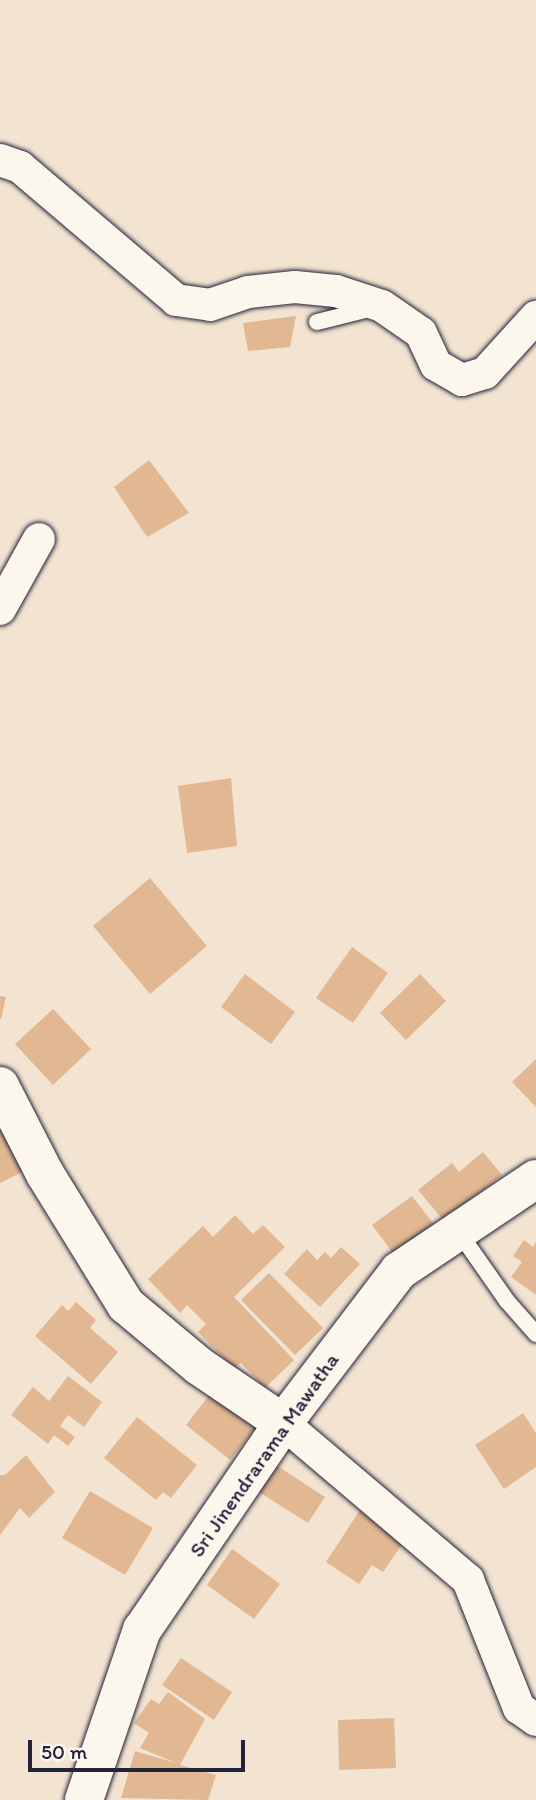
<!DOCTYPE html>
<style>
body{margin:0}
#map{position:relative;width:536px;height:1800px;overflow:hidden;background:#f3e4d1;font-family:Itim,sans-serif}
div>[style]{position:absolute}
.building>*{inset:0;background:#e1b892}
.roads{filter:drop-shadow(0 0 2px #22223b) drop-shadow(0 0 2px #22223b)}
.lane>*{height:16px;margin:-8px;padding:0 8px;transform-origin:8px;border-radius:8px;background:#fbf7ec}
.street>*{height:32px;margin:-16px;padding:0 16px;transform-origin:16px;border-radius:16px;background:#fbf7ec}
.secondary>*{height:38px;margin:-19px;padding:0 19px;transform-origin:19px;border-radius:19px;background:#fbf7ec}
span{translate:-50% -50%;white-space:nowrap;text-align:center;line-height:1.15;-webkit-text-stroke:6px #fbf7ec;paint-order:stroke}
.street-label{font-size:21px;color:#22223b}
.scale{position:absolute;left:28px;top:1740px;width:217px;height:32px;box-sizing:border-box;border:4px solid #22223b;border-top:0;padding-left:9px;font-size:21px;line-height:24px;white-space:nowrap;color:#22223b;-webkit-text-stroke:5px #fbf7ec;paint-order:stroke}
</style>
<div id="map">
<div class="building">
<i style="clip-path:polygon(296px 316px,290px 347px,248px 351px,243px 323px)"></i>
<i style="clip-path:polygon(149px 460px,189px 513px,147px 537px,114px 487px)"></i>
<i style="clip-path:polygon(231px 778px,237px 846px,187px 853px,178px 786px)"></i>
<i style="clip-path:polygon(150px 878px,207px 946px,150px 994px,93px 926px)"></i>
<i style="clip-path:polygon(352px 947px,388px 973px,353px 1023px,316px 998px)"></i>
<i style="clip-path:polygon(245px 974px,295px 1012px,271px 1044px,221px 1007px)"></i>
<i style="clip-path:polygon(420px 974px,446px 1001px,406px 1040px,380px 1013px)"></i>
<i style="clip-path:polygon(0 996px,6px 997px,1px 1019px,0 1019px)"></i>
<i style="clip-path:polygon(53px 1009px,91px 1049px,53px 1085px,15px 1044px)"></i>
<i style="clip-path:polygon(536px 1059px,536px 1107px,512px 1082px)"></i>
<i style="clip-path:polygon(0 1122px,28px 1169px,0 1183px)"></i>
<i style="clip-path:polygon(483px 1152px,502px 1175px,444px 1221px,418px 1190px,452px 1163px,459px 1172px)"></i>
<i style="clip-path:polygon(412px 1196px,436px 1227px,396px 1257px,372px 1225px)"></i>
<i style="clip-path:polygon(235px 1215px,253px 1234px,263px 1225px,285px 1247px,234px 1297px,294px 1360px,265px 1388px,241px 1363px,234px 1369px,198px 1332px,206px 1324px,187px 1305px,180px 1313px,148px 1279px,203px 1226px,213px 1237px)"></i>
<i style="clip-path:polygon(524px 1240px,533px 1247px,536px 1242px,536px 1295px,511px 1277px,522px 1262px,513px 1256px)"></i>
<i style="clip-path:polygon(341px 1247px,360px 1264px,320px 1307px,284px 1274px,307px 1249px,317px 1260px,325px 1252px,331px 1258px)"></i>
<i style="clip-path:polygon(269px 1273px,323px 1328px,295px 1355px,241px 1300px)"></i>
<i style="clip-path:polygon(76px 1302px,96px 1320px,90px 1328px,118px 1352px,91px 1384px,35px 1336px,62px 1305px,68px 1311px)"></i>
<i style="clip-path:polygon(68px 1376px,102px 1402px,84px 1427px,68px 1415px,60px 1426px,75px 1437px,68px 1446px,54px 1435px,48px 1444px,11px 1415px,33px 1387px,49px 1401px)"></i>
<i style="clip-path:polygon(211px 1393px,256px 1427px,230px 1460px,186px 1425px)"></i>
<i style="clip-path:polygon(523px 1413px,536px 1433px,536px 1467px,504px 1489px,475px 1445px)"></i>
<i style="clip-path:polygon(137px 1417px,197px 1465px,171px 1498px,163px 1492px,156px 1500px,104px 1458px)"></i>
<i style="clip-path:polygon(26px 1455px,55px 1492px,29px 1518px,20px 1508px,0 1535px,0 1475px,5px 1475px)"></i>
<i style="clip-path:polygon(276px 1465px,325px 1497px,308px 1523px,259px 1492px)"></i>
<i style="clip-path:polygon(90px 1491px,153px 1528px,125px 1575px,62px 1538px)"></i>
<i style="clip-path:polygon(360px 1510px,405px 1540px,383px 1572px,372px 1565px,359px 1584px,326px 1562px)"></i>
<i style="clip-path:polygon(232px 1549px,280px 1584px,254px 1619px,207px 1585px)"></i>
<i style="clip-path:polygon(181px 1658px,232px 1692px,214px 1720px,162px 1685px)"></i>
<i style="clip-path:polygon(168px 1692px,205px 1719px,180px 1765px,216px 1775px,208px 1800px,121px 1798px,135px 1751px,176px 1763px,140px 1748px,149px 1733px,134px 1723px,151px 1699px,159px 1704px)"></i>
<i style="clip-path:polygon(394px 1718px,396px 1768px,339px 1770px,338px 1720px)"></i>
</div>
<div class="roads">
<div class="lane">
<i style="left:317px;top:322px;width:58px;rotate:-14deg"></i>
<i style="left:458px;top:1231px;width:85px;rotate:55deg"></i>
<i style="left:507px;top:1301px;width:44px;rotate:48.7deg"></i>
</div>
<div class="street">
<i style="left:0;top:160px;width:21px;rotate:19deg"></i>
<i style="left:20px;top:167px;width:205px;rotate:40.4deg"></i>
<i style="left:176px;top:300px;width:34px;rotate:8deg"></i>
<i style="left:210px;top:305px;width:40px;rotate:-18.9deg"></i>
<i style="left:248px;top:292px;width:47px;rotate:-6.1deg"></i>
<i style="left:295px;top:287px;width:41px;rotate:5.6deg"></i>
<i style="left:336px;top:291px;width:48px;rotate:18.1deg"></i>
<i style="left:382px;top:306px;width:47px;rotate:34.7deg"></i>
<i style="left:421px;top:333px;width:35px;rotate:65deg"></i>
<i style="left:436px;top:365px;width:30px;rotate:30deg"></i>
<i style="left:462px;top:380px;width:24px;rotate:-17deg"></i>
<i style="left:485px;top:373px;width:76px;rotate:-47.7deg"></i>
<i style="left:0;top:609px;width:80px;rotate:-60.9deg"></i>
<i style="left:283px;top:1423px;width:243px;rotate:40.3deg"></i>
<i style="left:468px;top:1580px;width:138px;rotate:68.3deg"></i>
<i style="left:519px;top:1708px;width:21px;rotate:35deg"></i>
</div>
<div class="secondary">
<i style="left:0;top:1086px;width:99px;rotate:62.9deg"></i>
<i style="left:45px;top:1174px;width:154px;rotate:58.3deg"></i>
<i style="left:126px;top:1305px;width:95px;rotate:39.9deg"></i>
<i style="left:199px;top:1366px;width:102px;rotate:34.2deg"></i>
<i style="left:84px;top:1800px;width:180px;rotate:-71.2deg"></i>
<i style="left:142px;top:1630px;width:250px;rotate:-55.7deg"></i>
<i style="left:283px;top:1423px;width:191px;rotate:-52.7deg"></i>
<i style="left:399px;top:1271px;width:165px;rotate:-33.9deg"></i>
</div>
</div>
<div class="street-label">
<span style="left:264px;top:1455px;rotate:-55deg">Sri Jinendrarama Mawatha</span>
</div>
<div class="scale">50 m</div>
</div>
